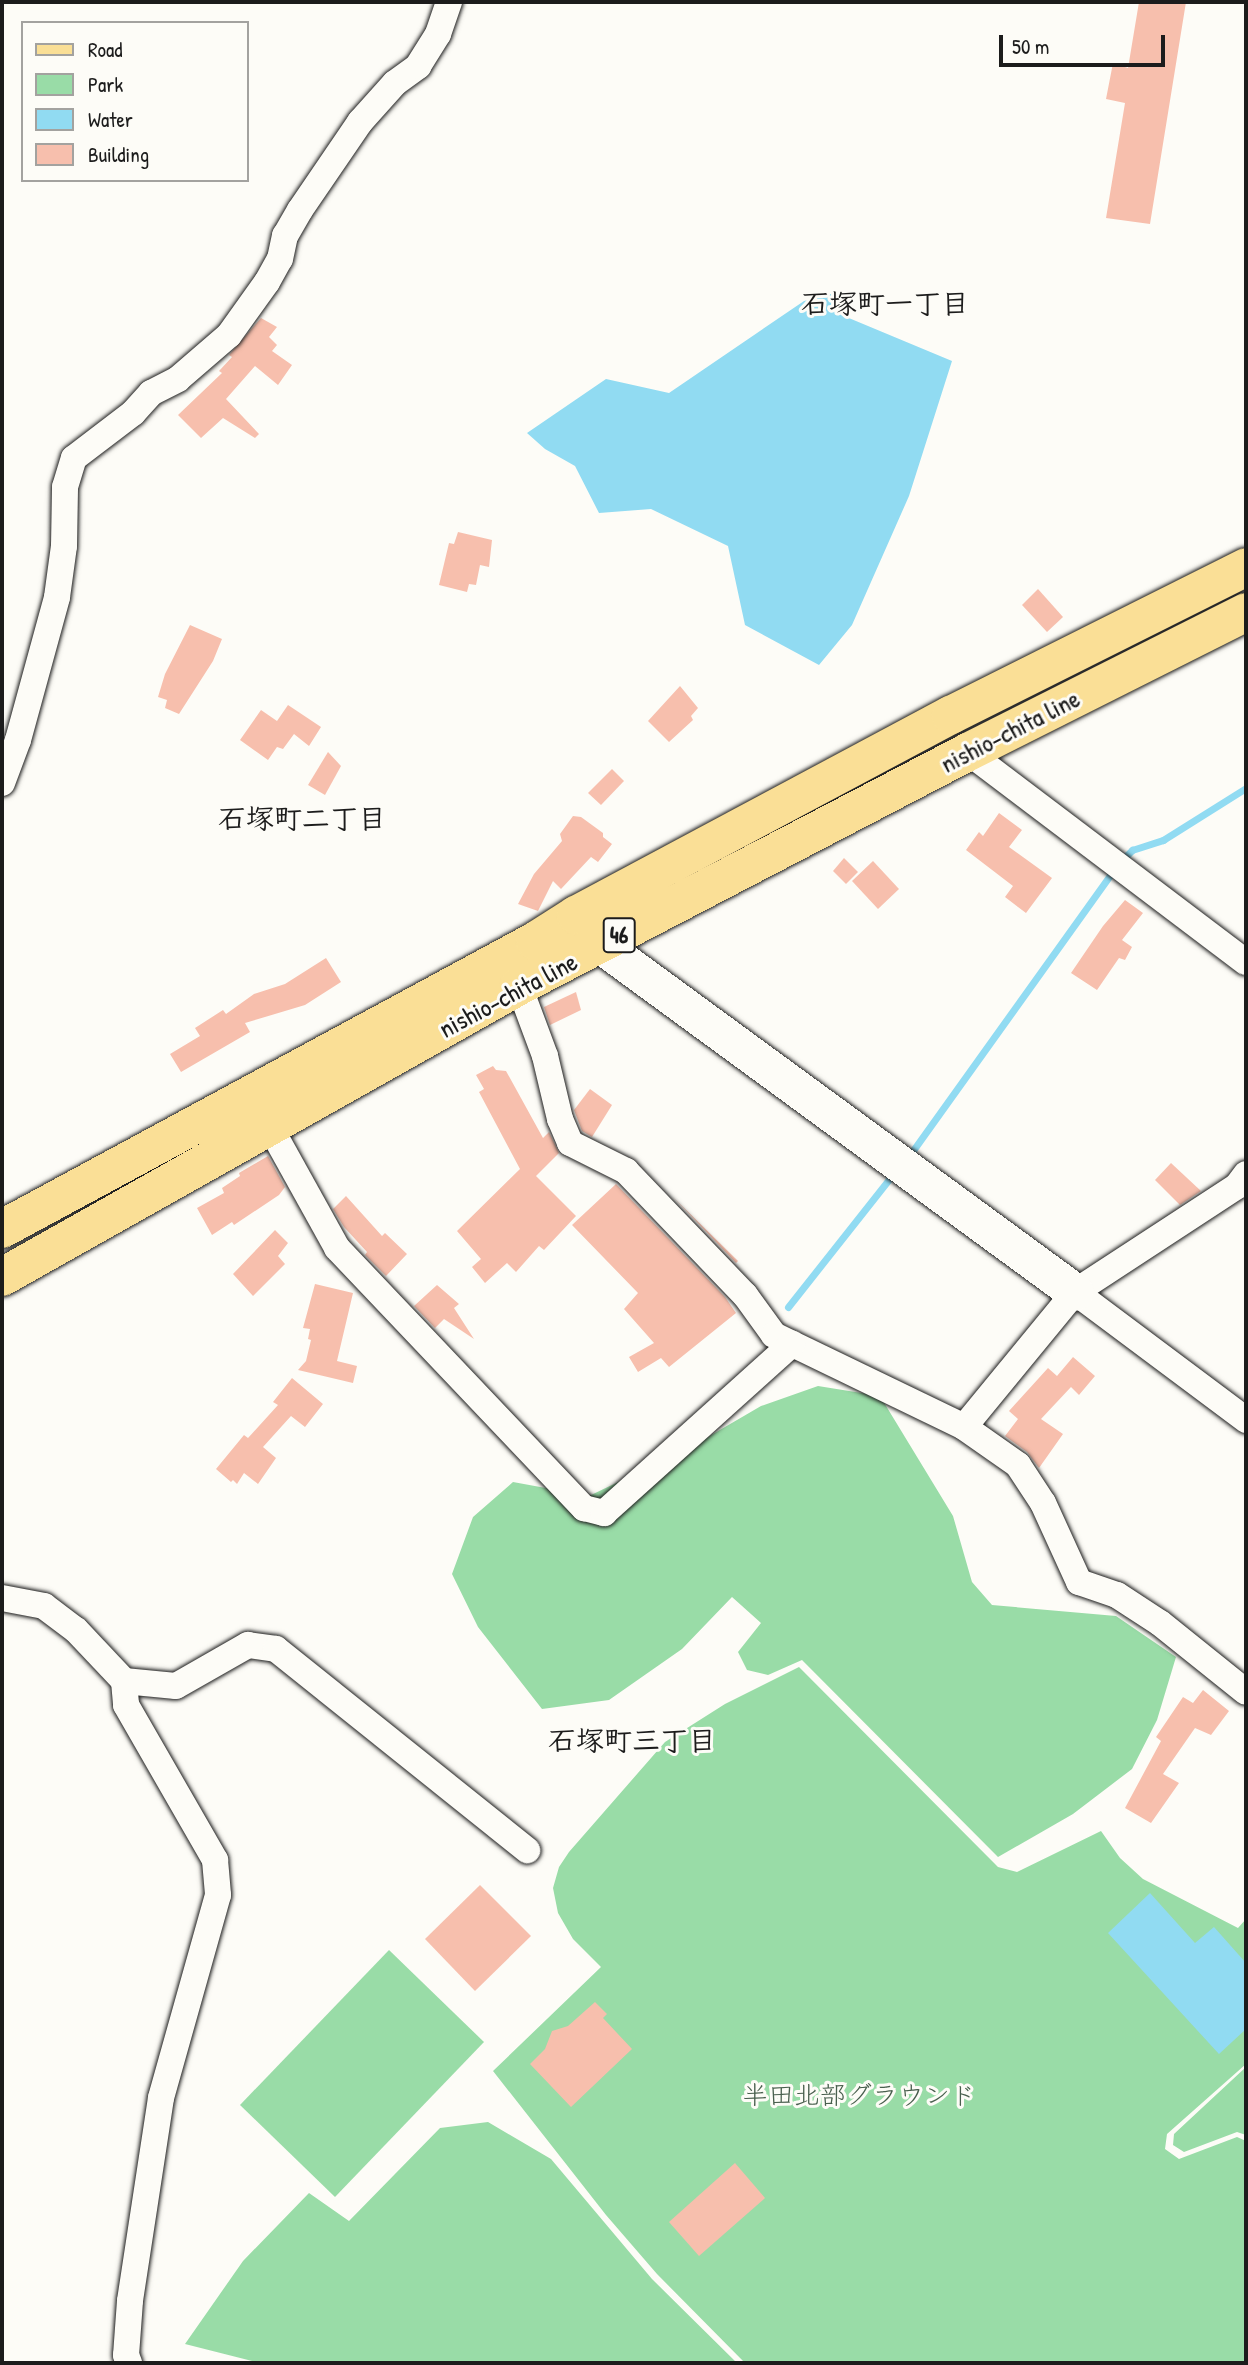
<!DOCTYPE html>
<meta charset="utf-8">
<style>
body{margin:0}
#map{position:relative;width:1248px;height:2365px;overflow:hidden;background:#fdfcf7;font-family:"Patrick Hand","Klee One",sans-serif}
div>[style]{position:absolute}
.green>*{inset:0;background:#99dca7}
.water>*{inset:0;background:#91dbf2}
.stream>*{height:7px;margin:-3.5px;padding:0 3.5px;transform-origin:3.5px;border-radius:3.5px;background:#91dbf2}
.building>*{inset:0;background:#f7bfad}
.roads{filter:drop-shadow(0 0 2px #1c1c1c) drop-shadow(0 0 2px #1c1c1c)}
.street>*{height:26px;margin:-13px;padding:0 13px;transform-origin:13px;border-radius:13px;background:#fdfcf7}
.secondary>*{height:37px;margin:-18.5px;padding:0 18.5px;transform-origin:18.5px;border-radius:18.5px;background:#fdfcf7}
.primary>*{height:38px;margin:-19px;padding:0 19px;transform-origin:19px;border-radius:19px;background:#fadf96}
span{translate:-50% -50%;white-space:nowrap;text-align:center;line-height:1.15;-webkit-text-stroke:6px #fdfcf7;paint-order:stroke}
.shield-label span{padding:2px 5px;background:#fdfcf7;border:2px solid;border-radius:5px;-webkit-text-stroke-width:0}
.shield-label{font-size:24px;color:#1c1c1c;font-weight:700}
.street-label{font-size:26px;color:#1c1c1c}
.park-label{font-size:26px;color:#485f4d}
.neighbourhood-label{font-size:28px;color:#1c1c1c;font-weight:700}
.frame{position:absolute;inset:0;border:4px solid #1c1c1c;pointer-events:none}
.legend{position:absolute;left:21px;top:21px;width:228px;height:161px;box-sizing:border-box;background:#fdfcf7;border:2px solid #a3a29f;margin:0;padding:9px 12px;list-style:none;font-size:21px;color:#1c1c1c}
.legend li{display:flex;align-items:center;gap:14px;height:35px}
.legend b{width:35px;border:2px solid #a3a29f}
.scale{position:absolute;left:999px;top:35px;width:166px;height:32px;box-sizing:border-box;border:4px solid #1c1c1c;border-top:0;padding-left:9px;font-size:21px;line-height:24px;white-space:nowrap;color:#1c1c1c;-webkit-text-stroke:5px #fdfcf7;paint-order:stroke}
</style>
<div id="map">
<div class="green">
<i style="clip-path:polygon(818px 1386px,880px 1396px,953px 1516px,972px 1582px,992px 1605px,1116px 1616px,1176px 1657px,1157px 1720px,1132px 1769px,1073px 1814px,998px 1857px,802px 1660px,768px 1675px,747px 1670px,738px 1652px,761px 1623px,732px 1597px,682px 1649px,609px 1700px,542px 1709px,478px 1627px,452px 1574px,473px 1517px,513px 1482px,589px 1496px,689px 1448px,761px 1406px)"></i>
<i style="clip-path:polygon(799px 1667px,998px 1867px,1017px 1872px,1101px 1831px,1120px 1858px,1143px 1879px,1238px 1928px,1246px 1919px,1246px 2064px,1167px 2134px,1165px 2149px,1179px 2159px,1237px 2137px,1246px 2141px,1246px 2363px,745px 2363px,657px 2274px,606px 2215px,493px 2071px,601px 1967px,573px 1939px,558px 1913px,553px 1888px,559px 1867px,569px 1852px,665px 1742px,725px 1704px)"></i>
<i style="clip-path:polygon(389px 1950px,484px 2042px,335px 2197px,240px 2105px)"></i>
<i style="clip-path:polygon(1246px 2067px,1246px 2135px,1237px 2132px,1184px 2152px,1173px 2145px,1174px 2134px)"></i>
<i style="clip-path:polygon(488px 2122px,551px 2159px,652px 2279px,737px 2363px,260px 2363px,185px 2344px,243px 2261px,309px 2193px,349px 2221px,440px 2128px)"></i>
</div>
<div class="water">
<i style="clip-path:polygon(831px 294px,844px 316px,952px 361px,909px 496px,852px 625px,819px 665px,745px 625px,728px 546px,651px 509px,599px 513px,575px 466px,545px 449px,527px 433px,606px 379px,669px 393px,804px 301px)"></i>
<i style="clip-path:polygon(1150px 1893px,1195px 1943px,1214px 1927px,1246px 1963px,1246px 2029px,1219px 2054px,1108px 1933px)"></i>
</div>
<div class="stream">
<i style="left:1121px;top:861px;width:16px;rotate:-45deg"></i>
<i style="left:1132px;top:850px;width:33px;rotate:-18deg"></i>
<i style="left:1163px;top:840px;width:98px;rotate:-32.1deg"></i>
<i style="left:909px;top:1156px;width:352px;rotate:-54.4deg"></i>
<i style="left:788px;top:1307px;width:171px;rotate:-51.7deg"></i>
</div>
<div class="building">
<i style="clip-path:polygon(1139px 2px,1186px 2px,1150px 224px,1106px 218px,1125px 103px,1106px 99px,1113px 63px,1128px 68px)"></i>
<i style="clip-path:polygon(261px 318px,277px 327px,269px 337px,277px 345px,272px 351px,292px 365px,278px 385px,255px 366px,226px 399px,259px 434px,255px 438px,223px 418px,201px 438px,178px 415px,222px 373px,219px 371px,232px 357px,229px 355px)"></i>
<i style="clip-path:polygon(458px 532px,492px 540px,489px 567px,480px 565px,476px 585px,469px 584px,467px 592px,439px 585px,449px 543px,454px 544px)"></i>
<i style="clip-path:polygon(1038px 589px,1063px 617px,1047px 632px,1022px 605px)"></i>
<i style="clip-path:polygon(190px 625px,222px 639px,213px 661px,179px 714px,165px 708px,167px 700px,158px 697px,165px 674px)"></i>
<i style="clip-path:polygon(680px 686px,698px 708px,691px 716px,693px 720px,669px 742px,648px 721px)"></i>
<i style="clip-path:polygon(288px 705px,321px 727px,309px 746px,294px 734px,283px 749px,277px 747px,268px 760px,240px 740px,261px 710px,277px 721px)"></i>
<i style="clip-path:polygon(328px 752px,341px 766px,325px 795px,308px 785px)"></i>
<i style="clip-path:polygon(612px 769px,624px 781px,601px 805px,588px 793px)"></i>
<i style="clip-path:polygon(999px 813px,1022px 830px,1009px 847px,1052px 878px,1026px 913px,1005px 897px,1013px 886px,966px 850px,979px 832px,983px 836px)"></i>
<i style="clip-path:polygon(573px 816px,581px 817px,603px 833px,603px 837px,612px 844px,598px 862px,591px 857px,561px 889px,553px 881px,538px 911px,518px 904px,534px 874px,562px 841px,560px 834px)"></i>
<i style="clip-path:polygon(844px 858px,858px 872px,846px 884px,833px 871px)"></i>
<i style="clip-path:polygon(873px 861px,899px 889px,878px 909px,852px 881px)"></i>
<i style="clip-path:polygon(1125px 900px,1143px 913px,1122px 940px,1132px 947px,1125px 960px,1119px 958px,1097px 990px,1071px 973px,1103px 926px)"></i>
<i style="clip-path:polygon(326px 958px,341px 982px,305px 1005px,245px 1023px,250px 1032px,181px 1072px,170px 1054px,200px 1036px,195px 1028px,223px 1010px,226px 1014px,254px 994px,285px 984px)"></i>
<i style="clip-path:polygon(576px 992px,581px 1010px,550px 1025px,544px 1007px)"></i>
<i style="clip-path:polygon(493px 1066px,496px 1070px,506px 1071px,543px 1138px,549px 1132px,559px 1153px,536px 1176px,576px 1216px,544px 1250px,539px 1246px,516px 1272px,507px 1263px,485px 1283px,472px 1267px,481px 1259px,457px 1231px,520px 1169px,479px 1092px,484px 1089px,476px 1075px)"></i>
<i style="clip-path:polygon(590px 1089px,612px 1105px,592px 1137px,582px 1131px,574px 1110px)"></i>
<i style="clip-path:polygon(268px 1156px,285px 1187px,279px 1195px,234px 1225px,232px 1222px,212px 1235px,197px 1208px,224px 1193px,222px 1188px,240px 1176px,239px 1173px)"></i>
<i style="clip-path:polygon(1171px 1163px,1201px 1191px,1180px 1205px,1155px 1180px)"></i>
<i style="clip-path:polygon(616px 1184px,725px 1297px,736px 1313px,669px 1367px,661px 1358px,638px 1372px,629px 1357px,654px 1343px,624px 1309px,638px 1293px,572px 1225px)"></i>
<i style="clip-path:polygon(346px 1196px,382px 1236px,385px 1233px,407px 1254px,386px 1276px,365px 1255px,367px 1252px,344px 1227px,333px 1209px)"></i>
<i style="clip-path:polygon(673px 1197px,738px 1261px,736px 1263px)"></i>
<i style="clip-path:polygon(275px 1230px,288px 1243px,278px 1256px,285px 1264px,253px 1296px,233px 1274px)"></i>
<i style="clip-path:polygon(315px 1284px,353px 1293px,337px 1361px,357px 1366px,353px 1383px,298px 1370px,306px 1361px,311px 1340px,308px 1339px,310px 1329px,303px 1328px)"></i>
<i style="clip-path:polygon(437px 1285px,459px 1304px,454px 1308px,474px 1339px,444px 1319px,435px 1328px,414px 1306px)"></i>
<i style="clip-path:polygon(1073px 1357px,1095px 1376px,1079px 1395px,1071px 1387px,1041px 1419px,1063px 1434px,1039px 1468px,1027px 1452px,1005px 1436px,1018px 1419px,1009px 1411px,1048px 1368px,1057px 1376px)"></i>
<i style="clip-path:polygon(292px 1378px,323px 1404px,305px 1427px,291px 1416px,263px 1447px,276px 1458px,258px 1484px,244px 1473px,237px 1484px,233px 1480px,231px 1482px,216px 1469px,244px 1435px,248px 1438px,278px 1405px,273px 1402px)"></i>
<i style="clip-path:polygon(1203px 1690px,1229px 1711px,1211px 1735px,1195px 1728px,1163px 1774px,1179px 1783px,1151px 1823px,1125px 1808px,1161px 1741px,1156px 1737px,1183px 1697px,1193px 1703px)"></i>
<i style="clip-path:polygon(480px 1885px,531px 1936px,475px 1991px,425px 1939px)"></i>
<i style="clip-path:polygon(595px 2002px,607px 2014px,603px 2018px,632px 2049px,571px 2107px,530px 2064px,545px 2049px,552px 2031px,568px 2026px)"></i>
<i style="clip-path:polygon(735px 2163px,765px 2198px,699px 2256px,669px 2222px)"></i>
</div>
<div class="roads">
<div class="street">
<i style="left:968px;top:752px;width:348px;rotate:37.1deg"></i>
<i style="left:2px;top:783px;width:46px;rotate:-69.6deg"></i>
<i style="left:18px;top:740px;width:148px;rotate:-74.7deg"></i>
<i style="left:57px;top:597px;width:51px;rotate:-82.2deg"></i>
<i style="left:64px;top:546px;width:59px;rotate:-89deg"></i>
<i style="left:65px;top:487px;width:30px;rotate:-73deg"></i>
<i style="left:74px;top:458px;width:74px;rotate:-37.3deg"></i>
<i style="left:133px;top:413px;width:27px;rotate:-48deg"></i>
<i style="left:151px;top:393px;width:30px;rotate:-27deg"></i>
<i style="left:178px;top:379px;width:67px;rotate:-40.8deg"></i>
<i style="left:229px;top:335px;width:65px;rotate:-54.4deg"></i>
<i style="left:267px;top:282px;width:26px;rotate:-61deg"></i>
<i style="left:280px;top:259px;width:24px;rotate:-78deg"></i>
<i style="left:285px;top:236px;width:30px;rotate:-60deg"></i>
<i style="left:300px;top:210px;width:107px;rotate:-55.7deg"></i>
<i style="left:360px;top:122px;width:52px;rotate:-48.1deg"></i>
<i style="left:395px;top:83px;width:29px;rotate:-36deg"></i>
<i style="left:418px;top:66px;width:38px;rotate:-58deg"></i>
<i style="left:438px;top:34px;width:34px;rotate:-71deg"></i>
<i style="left:519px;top:986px;width:75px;rotate:69.6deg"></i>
<i style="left:545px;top:1056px;width:65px;rotate:76.6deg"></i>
<i style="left:560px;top:1119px;width:26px;rotate:67deg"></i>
<i style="left:570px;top:1143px;width:63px;rotate:26.6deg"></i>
<i style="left:626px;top:1171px;width:172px;rotate:46.2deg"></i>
<i style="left:745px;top:1295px;width:49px;rotate:54.1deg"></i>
<i style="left:774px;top:1335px;width:211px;rotate:25.8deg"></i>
<i style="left:964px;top:1427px;width:66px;rotate:35.1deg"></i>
<i style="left:1018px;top:1465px;width:45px;rotate:56.7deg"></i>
<i style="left:1043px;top:1503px;width:87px;rotate:65.5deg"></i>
<i style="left:1079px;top:1582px;width:40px;rotate:18.9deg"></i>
<i style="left:1117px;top:1595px;width:51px;rotate:33.1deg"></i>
<i style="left:1160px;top:1623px;width:110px;rotate:38.7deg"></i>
<i style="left:270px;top:1127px;width:138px;rotate:61deg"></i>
<i style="left:337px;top:1248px;width:359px;rotate:46.5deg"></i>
<i style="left:584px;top:1508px;width:21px;rotate:14deg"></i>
<i style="left:604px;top:1513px;width:253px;rotate:-42deg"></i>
<i style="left:1075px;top:1292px;width:214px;rotate:36.8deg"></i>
<i style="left:964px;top:1427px;width:175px;rotate:-50.6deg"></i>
<i style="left:1075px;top:1292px;width:194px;rotate:-33.2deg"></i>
<i style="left:1237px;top:1186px;width:15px;rotate:-53deg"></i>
<i style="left:2px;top:1598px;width:43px;rotate:10.8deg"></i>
<i style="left:44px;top:1606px;width:40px;rotate:37deg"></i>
<i style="left:76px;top:1630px;width:70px;rotate:46.7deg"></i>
<i style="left:124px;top:1681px;width:24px;rotate:85deg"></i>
<i style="left:126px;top:1705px;width:179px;rotate:60.1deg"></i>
<i style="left:215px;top:1860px;width:35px;rotate:85deg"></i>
<i style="left:218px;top:1895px;width:211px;rotate:105.7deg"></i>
<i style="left:161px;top:2098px;width:205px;rotate:98.7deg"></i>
<i style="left:130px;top:2301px;width:54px;rotate:94.2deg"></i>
<i style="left:126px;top:2355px;width:9px;rotate:69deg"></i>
<i style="left:124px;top:1681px;width:52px;rotate:5.5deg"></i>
<i style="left:176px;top:1686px;width:83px;rotate:-29.7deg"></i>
<i style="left:248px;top:1645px;width:28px;rotate:8deg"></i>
<i style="left:276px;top:1649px;width:322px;rotate:38.7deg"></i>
</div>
<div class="secondary">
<i style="left:581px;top:921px;width:31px;rotate:50deg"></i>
<i style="left:601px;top:945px;width:587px;rotate:36.21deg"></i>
</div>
<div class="primary">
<i style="left:2px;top:1229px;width:606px;rotate:-28.38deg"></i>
<i style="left:535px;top:941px;width:49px;rotate:-32.4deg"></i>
<i style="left:576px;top:915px;width:425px;rotate:-28.1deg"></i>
<i style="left:951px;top:715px;width:330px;rotate:-26.6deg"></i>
<i style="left:2px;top:1277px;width:593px;rotate:-29.37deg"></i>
<i style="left:519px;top:986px;width:506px;rotate:-27.53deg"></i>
<i style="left:968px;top:752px;width:311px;rotate:-26.7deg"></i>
</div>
</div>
<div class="shield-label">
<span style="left:619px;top:935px">46</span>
</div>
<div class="street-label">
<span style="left:1010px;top:731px;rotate:-27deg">nishio-chita line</span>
<span style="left:508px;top:995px;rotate:-28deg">nishio-chita line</span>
</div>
<div class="park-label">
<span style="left:859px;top:2095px">半田北部グラウンド</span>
</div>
<div class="neighbourhood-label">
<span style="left:885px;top:303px">石塚町一丁目</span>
<span style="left:302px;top:818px">石塚町二丁目</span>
<span style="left:632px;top:1740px">石塚町三丁目</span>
</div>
<div class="frame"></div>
<ul class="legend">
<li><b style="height:9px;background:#fadf96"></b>Road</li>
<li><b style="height:19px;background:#99dca7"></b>Park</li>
<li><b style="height:19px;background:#91dbf2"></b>Water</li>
<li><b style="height:19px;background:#f7bfad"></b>Building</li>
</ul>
<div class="scale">50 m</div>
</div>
